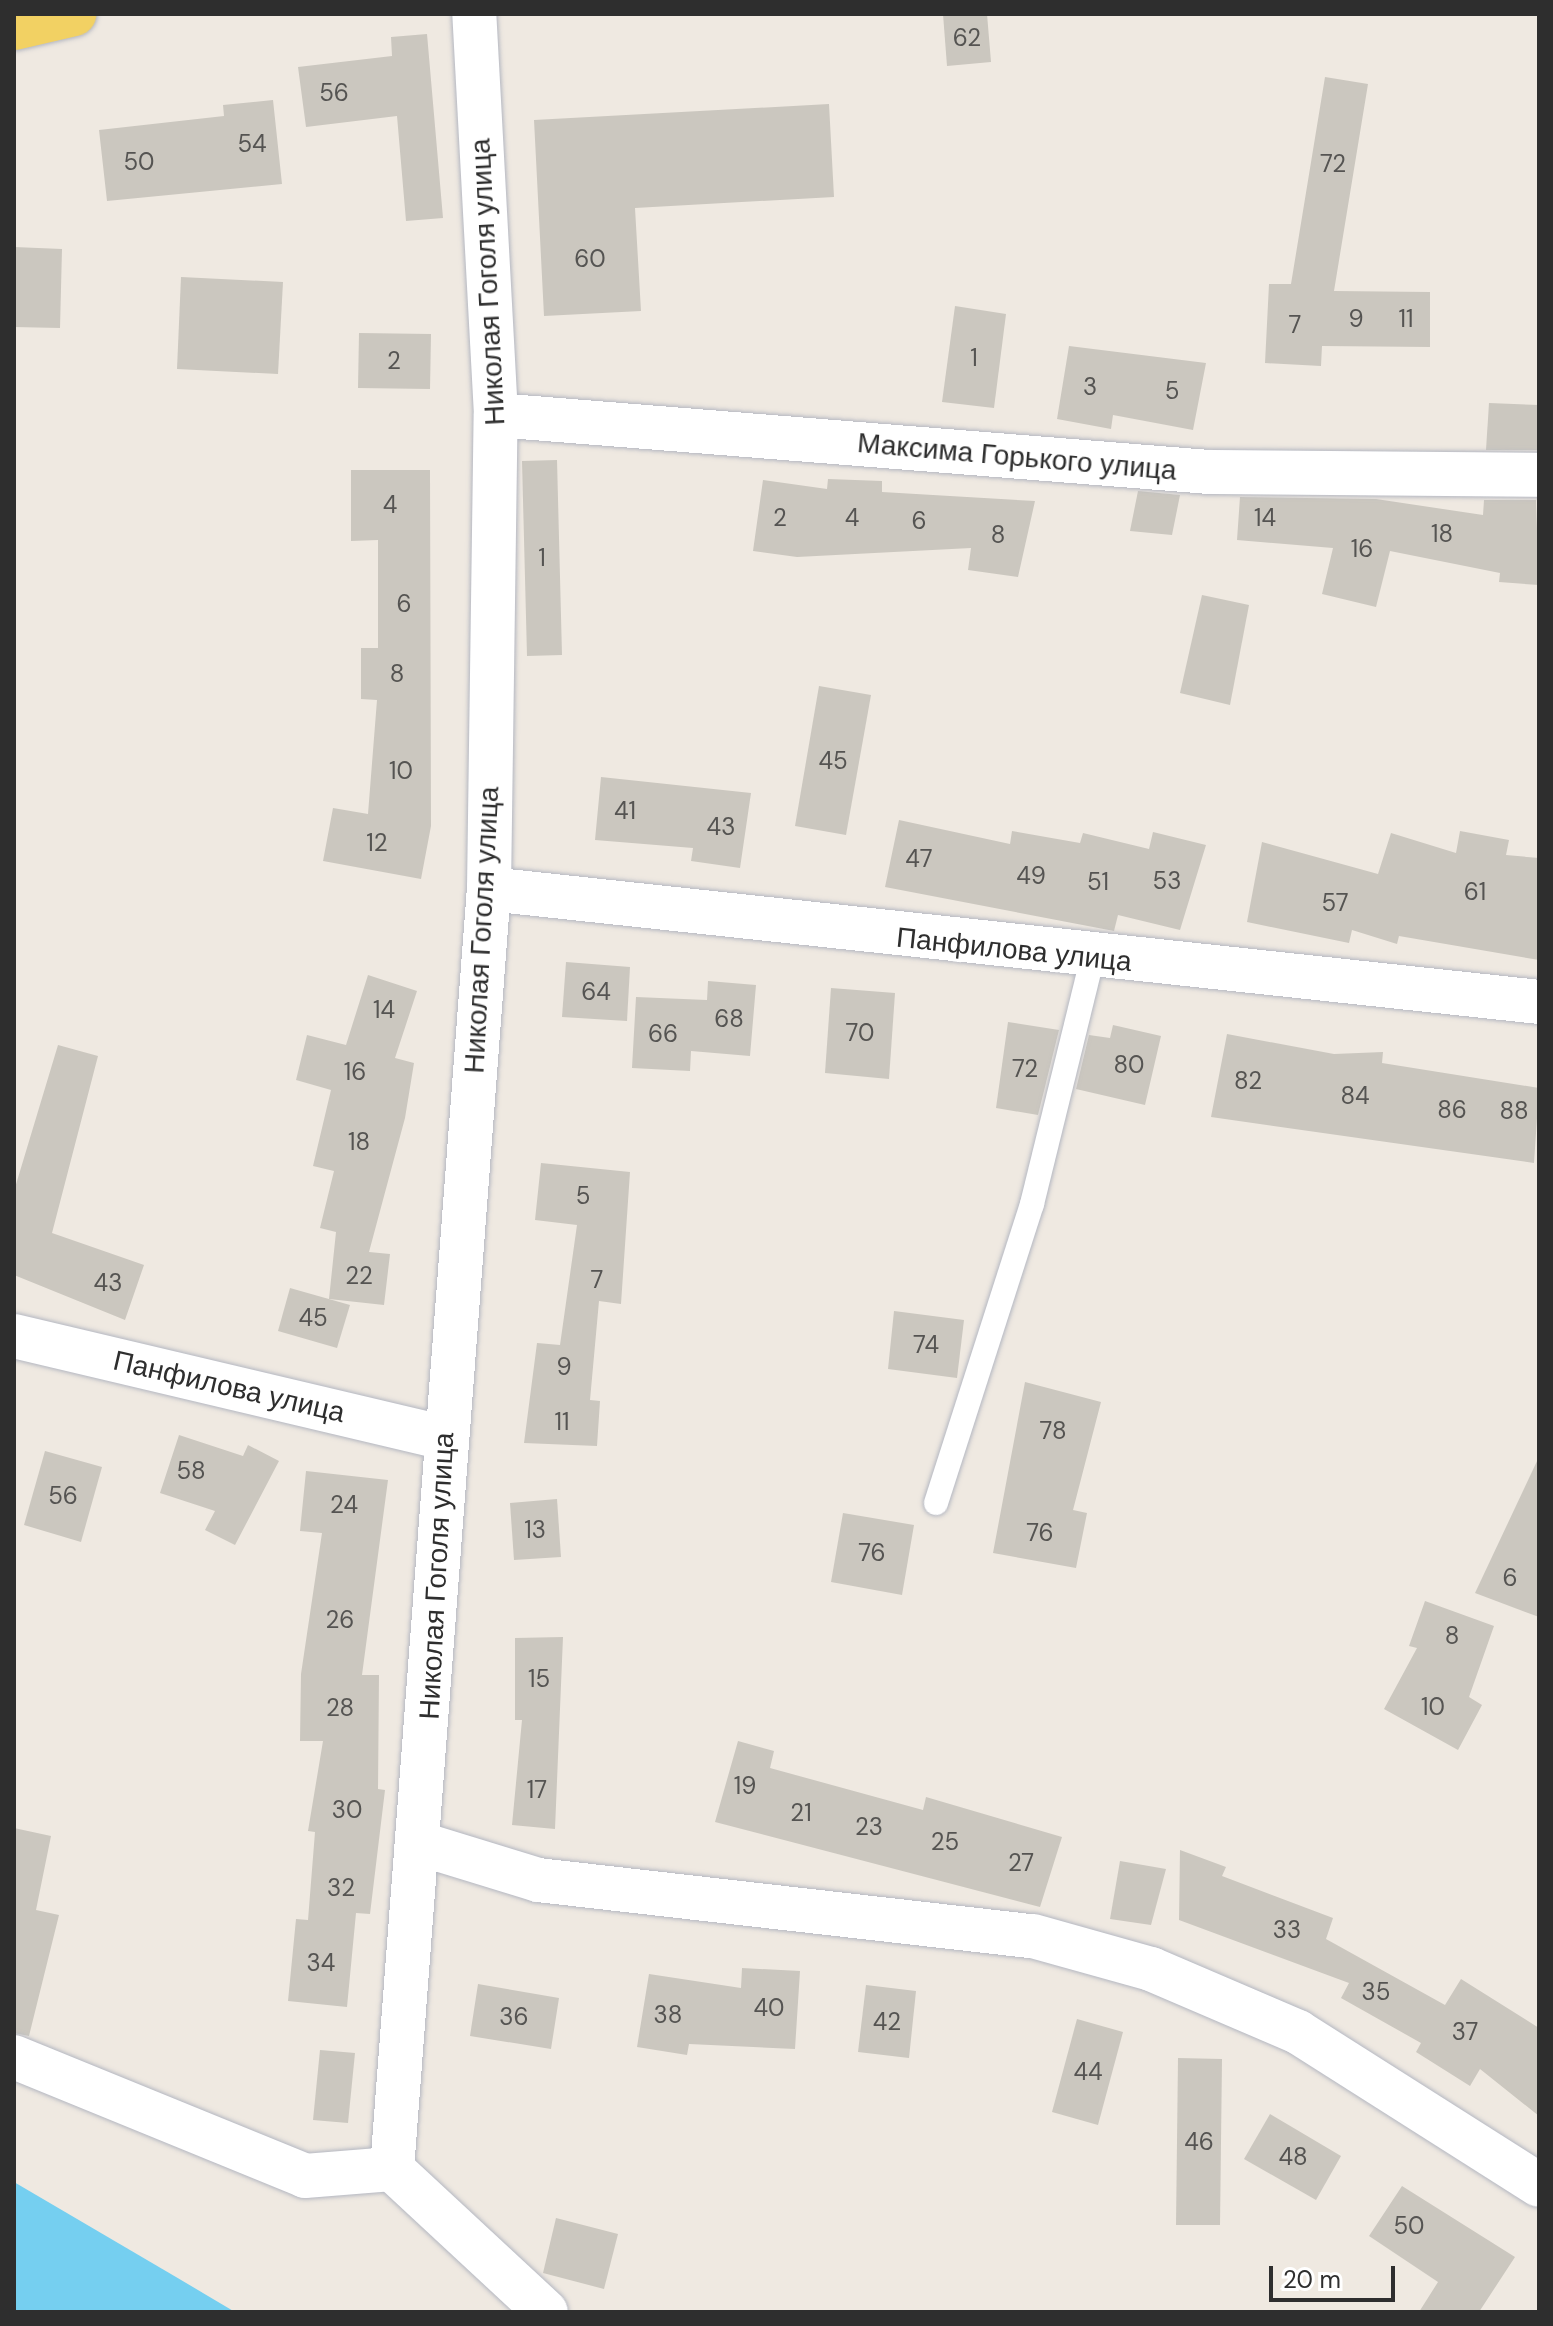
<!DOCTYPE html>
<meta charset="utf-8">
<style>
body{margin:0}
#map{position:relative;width:1553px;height:2326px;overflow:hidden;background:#efe9e1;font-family:"DM Sans",sans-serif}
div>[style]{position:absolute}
.water>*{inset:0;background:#75cff0}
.building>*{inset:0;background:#cbc7bf}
.roads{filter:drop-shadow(0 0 2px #b4b7c1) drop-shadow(0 0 2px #b4b7c1)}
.service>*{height:24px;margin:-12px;padding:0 12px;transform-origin:12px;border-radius:12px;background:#fff}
.minor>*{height:44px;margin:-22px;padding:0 22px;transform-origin:22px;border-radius:22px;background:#fff}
.primary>*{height:44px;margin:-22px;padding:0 22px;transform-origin:22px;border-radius:22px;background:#f2d163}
span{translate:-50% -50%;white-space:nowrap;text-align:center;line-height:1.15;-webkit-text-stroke:6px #fff;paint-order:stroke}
.number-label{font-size:24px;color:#555452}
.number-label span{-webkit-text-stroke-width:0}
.street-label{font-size:28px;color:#2e2e2e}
.frame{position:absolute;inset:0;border:16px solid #2e2e2e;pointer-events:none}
.scale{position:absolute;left:1269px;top:2266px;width:126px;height:36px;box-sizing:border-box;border:4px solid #2e2e2e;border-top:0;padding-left:10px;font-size:24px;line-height:28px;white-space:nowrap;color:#2e2e2e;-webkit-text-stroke:6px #fff;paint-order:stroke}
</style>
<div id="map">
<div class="water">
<i style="clip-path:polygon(14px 2182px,176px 2277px,235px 2312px,14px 2311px)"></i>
</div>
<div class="building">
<i style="clip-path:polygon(943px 14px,987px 14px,991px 62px,947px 66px)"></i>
<i style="clip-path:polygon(427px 34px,443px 218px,406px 221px,397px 116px,306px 127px,298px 67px,392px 56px,391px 37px)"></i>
<i style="clip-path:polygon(1325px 77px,1368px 84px,1334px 291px,1430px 292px,1430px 347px,1322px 346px,1321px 366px,1265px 363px,1269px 284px,1291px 284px)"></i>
<i style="clip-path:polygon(273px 100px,282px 184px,107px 201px,99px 130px,224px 116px,223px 105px)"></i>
<i style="clip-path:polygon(829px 104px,834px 197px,635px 208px,641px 311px,544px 316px,534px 120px)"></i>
<i style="clip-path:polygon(14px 247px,62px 249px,60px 328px,14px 327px)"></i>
<i style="clip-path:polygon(181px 277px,283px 282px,278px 374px,177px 369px)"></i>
<i style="clip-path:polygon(955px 306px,1006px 314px,994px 408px,942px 402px)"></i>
<i style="clip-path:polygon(359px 333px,431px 334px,430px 389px,358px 388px)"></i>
<i style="clip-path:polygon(1069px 346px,1206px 363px,1193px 430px,1113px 415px,1111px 429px,1057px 419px)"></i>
<i style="clip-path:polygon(1489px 403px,1539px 405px,1538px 450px,1486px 450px)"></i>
<i style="clip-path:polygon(557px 460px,562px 655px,527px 656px,522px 461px)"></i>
<i style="clip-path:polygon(351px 470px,430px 470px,431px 826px,421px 879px,323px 861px,333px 808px,368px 814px,377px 700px,361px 699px,361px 648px,378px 648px,378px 540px,351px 541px)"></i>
<i style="clip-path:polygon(828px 479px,882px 481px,882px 492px,1035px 501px,1018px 577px,968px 570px,971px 548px,797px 557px,753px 551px,763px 480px,827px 489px)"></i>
<i style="clip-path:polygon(1138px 491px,1180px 495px,1172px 535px,1130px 531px)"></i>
<i style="clip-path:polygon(1240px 497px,1376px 499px,1483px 515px,1484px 500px,1536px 500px,1539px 585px,1499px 582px,1500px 573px,1390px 551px,1376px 607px,1322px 594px,1333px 548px,1237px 540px)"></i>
<i style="clip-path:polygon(1202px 595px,1249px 605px,1230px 705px,1180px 693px)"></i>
<i style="clip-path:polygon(819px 686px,871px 695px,846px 835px,795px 826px)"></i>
<i style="clip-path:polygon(601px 777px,751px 793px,740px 868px,691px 861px,693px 848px,595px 840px)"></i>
<i style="clip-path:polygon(899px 820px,1010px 844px,1012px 831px,1080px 843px,1083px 833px,1149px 849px,1153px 832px,1206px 845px,1180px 930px,1118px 915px,1114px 931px,885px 887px)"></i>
<i style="clip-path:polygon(1460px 831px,1509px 840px,1506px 855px,1539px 858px,1539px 960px,1399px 936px,1397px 944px,1352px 930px,1349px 943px,1247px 922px,1262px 842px,1378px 874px,1391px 833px,1456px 853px)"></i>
<i style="clip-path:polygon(566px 962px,630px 967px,627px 1021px,562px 1017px)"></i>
<i style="clip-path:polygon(368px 975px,417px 991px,395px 1058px,414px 1063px,405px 1118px,369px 1252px,390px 1254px,384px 1305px,329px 1299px,336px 1232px,320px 1228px,334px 1171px,313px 1166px,331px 1090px,296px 1080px,307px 1035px,346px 1045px)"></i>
<i style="clip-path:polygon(708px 981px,756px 985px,750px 1056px,691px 1051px,690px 1071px,632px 1068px,636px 997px,707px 1000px)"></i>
<i style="clip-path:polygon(831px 988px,895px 993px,889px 1079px,825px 1073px)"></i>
<i style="clip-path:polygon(1008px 1022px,1059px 1030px,1038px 1115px,996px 1108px)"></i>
<i style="clip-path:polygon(1113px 1025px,1161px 1036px,1145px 1105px,1076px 1089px,1089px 1035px,1110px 1038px)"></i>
<i style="clip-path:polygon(1227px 1034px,1334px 1054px,1383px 1052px,1382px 1063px,1539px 1088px,1534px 1163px,1211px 1117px)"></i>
<i style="clip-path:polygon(58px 1045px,98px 1056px,52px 1233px,144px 1265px,125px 1320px,14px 1275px,14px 1191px)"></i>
<i style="clip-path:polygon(541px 1163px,630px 1172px,621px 1304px,599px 1301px,590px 1400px,600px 1401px,597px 1446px,524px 1443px,537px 1343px,560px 1345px,577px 1225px,535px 1220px)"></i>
<i style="clip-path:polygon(290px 1288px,350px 1305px,337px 1348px,278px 1331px)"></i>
<i style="clip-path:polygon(894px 1311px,964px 1320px,957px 1378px,888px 1369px)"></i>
<i style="clip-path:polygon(1025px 1382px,1101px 1402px,1073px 1510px,1087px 1513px,1076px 1568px,993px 1553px)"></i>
<i style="clip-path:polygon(179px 1435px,243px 1456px,248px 1445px,279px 1461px,235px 1545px,205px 1530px,215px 1511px,160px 1493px)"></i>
<i style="clip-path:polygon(45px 1451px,102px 1467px,81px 1542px,24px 1525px)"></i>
<i style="clip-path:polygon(1538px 1459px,1539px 1459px,1539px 1617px,1475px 1593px)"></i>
<i style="clip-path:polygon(306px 1471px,388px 1480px,362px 1675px,379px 1675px,378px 1789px,385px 1790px,370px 1914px,356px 1913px,347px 2007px,288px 2001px,296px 1919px,308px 1920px,315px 1832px,308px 1831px,323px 1741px,300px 1741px,301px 1674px,322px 1533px,300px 1531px)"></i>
<i style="clip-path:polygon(557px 1499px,561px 1557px,514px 1560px,510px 1503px)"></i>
<i style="clip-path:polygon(843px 1513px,914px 1525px,902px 1595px,831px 1582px)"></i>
<i style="clip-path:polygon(1425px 1601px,1494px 1626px,1469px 1697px,1482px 1705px,1458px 1750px,1384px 1709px,1417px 1648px,1409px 1646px)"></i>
<i style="clip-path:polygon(563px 1637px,555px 1829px,512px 1825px,522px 1720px,515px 1720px,515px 1638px)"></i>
<i style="clip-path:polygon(738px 1741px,774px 1751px,770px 1768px,923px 1810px,926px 1797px,1062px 1837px,1040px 1907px,715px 1822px)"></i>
<i style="clip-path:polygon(14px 1828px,51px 1836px,36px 1910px,59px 1915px,29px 2036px,14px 2033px)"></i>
<i style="clip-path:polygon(1180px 1850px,1226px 1867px,1222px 1876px,1333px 1918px,1326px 1939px,1445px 2005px,1461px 1979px,1539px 2028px,1539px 2116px,1480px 2069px,1470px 2086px,1416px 2052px,1421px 2043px,1341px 1998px,1349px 1983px,1179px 1920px)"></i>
<i style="clip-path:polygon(1120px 1861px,1166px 1869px,1151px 1925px,1110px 1919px)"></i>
<i style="clip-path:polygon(742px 1968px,800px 1971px,795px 2049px,689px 2044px,687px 2055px,637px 2047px,649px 1974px,741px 1988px)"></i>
<i style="clip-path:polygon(478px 1984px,559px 1998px,551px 2049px,470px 2036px)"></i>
<i style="clip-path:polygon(866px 1985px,916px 1991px,909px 2058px,858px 2052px)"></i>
<i style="clip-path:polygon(1077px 2019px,1123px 2032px,1098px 2125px,1052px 2112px)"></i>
<i style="clip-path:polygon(320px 2050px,355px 2053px,348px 2123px,313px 2120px)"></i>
<i style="clip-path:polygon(1178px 2058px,1222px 2059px,1220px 2225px,1176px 2225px)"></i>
<i style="clip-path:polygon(1270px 2114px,1341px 2156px,1316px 2200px,1244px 2159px)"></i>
<i style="clip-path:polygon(1402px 2186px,1515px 2257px,1479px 2312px,1419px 2312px,1438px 2282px,1369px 2236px)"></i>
<i style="clip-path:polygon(556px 2218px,618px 2234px,604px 2289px,543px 2273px)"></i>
</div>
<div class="roads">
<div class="service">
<i style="left:936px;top:1503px;width:314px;rotate:-72.2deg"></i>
<i style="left:1032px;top:1204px;width:252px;rotate:-76.2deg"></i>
</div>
<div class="minor">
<i style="left:496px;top:415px;width:715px;rotate:4.57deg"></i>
<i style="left:1209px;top:472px;width:330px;rotate:0.5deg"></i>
<i style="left:489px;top:889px;width:1056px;rotate:6.14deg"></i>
<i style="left:14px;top:1336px;width:443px;rotate:13.3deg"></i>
<i style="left:421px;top:1844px;width:122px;rotate:17.1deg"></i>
<i style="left:538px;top:1880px;width:498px;rotate:6.5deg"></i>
<i style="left:1033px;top:1936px;width:123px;rotate:15.6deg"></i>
<i style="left:1151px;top:1969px;width:160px;rotate:23.2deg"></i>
<i style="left:1298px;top:2032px;width:285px;rotate:32.4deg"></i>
<i style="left:14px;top:2057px;width:314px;rotate:22.2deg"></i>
<i style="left:305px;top:2176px;width:87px;rotate:-4.6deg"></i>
<i style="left:392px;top:2169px;width:210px;rotate:42.9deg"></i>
<i style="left:392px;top:2169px;width:1284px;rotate:-85.67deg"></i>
<i style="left:489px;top:889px;width:474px;rotate:-89.2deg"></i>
<i style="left:496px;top:415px;width:402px;rotate:-93.1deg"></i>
</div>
<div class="primary">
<i style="left:14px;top:28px;width:62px;rotate:-13.1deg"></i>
</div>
</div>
<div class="number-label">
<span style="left:967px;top:38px">62</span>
<span style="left:334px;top:93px">56</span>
<span style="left:252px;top:144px">54</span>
<span style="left:139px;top:162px">50</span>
<span style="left:1333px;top:164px">72</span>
<span style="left:590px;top:259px">60</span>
<span style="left:1356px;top:319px">9</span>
<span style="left:1406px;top:319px">11</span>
<span style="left:1295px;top:325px">7</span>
<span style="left:974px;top:358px">1</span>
<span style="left:394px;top:361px">2</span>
<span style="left:1090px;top:387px">3</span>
<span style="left:1172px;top:391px">5</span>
<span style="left:390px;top:505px">4</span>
<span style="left:780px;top:518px">2</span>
<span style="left:852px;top:518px">4</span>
<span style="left:1265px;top:518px">14</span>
<span style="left:919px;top:521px">6</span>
<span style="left:1442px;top:534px">18</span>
<span style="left:998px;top:535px">8</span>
<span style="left:1362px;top:549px">16</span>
<span style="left:542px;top:558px">1</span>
<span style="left:404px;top:604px">6</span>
<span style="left:397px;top:674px">8</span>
<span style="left:833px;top:761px">45</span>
<span style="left:401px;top:771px">10</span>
<span style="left:625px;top:811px">41</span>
<span style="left:721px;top:827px">43</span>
<span style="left:377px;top:843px">12</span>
<span style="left:919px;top:859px">47</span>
<span style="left:1031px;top:876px">49</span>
<span style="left:1167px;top:881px">53</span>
<span style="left:1098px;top:882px">51</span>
<span style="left:1475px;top:892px">61</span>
<span style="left:1335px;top:903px">57</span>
<span style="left:596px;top:992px">64</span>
<span style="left:384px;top:1010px">14</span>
<span style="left:729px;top:1019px">68</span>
<span style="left:860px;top:1033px">70</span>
<span style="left:663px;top:1034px">66</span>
<span style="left:1129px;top:1065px">80</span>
<span style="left:1025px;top:1069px">72</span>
<span style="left:355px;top:1072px">16</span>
<span style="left:1248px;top:1081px">82</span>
<span style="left:1355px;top:1096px">84</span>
<span style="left:1452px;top:1110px">86</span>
<span style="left:1514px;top:1111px">88</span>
<span style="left:359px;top:1142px">18</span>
<span style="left:583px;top:1196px">5</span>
<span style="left:359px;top:1276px">22</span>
<span style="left:597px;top:1280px">7</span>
<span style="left:108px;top:1283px">43</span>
<span style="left:313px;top:1318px">45</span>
<span style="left:926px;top:1345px">74</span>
<span style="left:564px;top:1367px">9</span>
<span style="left:562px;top:1422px">11</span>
<span style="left:1053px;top:1431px">78</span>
<span style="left:191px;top:1471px">58</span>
<span style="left:63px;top:1496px">56</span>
<span style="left:344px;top:1505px">24</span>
<span style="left:535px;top:1530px">13</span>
<span style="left:1040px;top:1533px">76</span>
<span style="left:872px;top:1553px">76</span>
<span style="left:1510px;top:1578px">6</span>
<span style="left:340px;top:1620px">26</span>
<span style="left:1452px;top:1636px">8</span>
<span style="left:539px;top:1679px">15</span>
<span style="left:1433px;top:1707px">10</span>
<span style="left:340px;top:1708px">28</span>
<span style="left:745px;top:1786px">19</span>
<span style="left:537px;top:1790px">17</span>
<span style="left:347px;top:1810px">30</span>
<span style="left:801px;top:1813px">21</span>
<span style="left:869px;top:1827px">23</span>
<span style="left:945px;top:1842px">25</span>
<span style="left:1021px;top:1863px">27</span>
<span style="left:341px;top:1888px">32</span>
<span style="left:1287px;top:1930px">33</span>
<span style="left:321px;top:1963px">34</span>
<span style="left:1376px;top:1992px">35</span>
<span style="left:769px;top:2008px">40</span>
<span style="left:668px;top:2015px">38</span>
<span style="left:514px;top:2017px">36</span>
<span style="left:887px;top:2022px">42</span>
<span style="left:1465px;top:2032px">37</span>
<span style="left:1088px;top:2072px">44</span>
<span style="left:1199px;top:2142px">46</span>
<span style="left:1293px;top:2157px">48</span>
<span style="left:1409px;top:2226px">50</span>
</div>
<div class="street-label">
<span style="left:488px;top:282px;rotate:-93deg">Николая Гоголя улица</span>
<span style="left:1017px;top:457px;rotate:5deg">Максима Горького улица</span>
<span style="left:482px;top:930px;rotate:-87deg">Николая Гоголя улица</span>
<span style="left:1014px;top:950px;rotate:6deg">Панфилова улица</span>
<span style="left:229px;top:1387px;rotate:13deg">Панфилова улица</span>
<span style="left:437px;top:1576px;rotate:-87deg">Николая Гоголя улица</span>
</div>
<div class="frame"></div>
<div class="scale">20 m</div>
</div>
